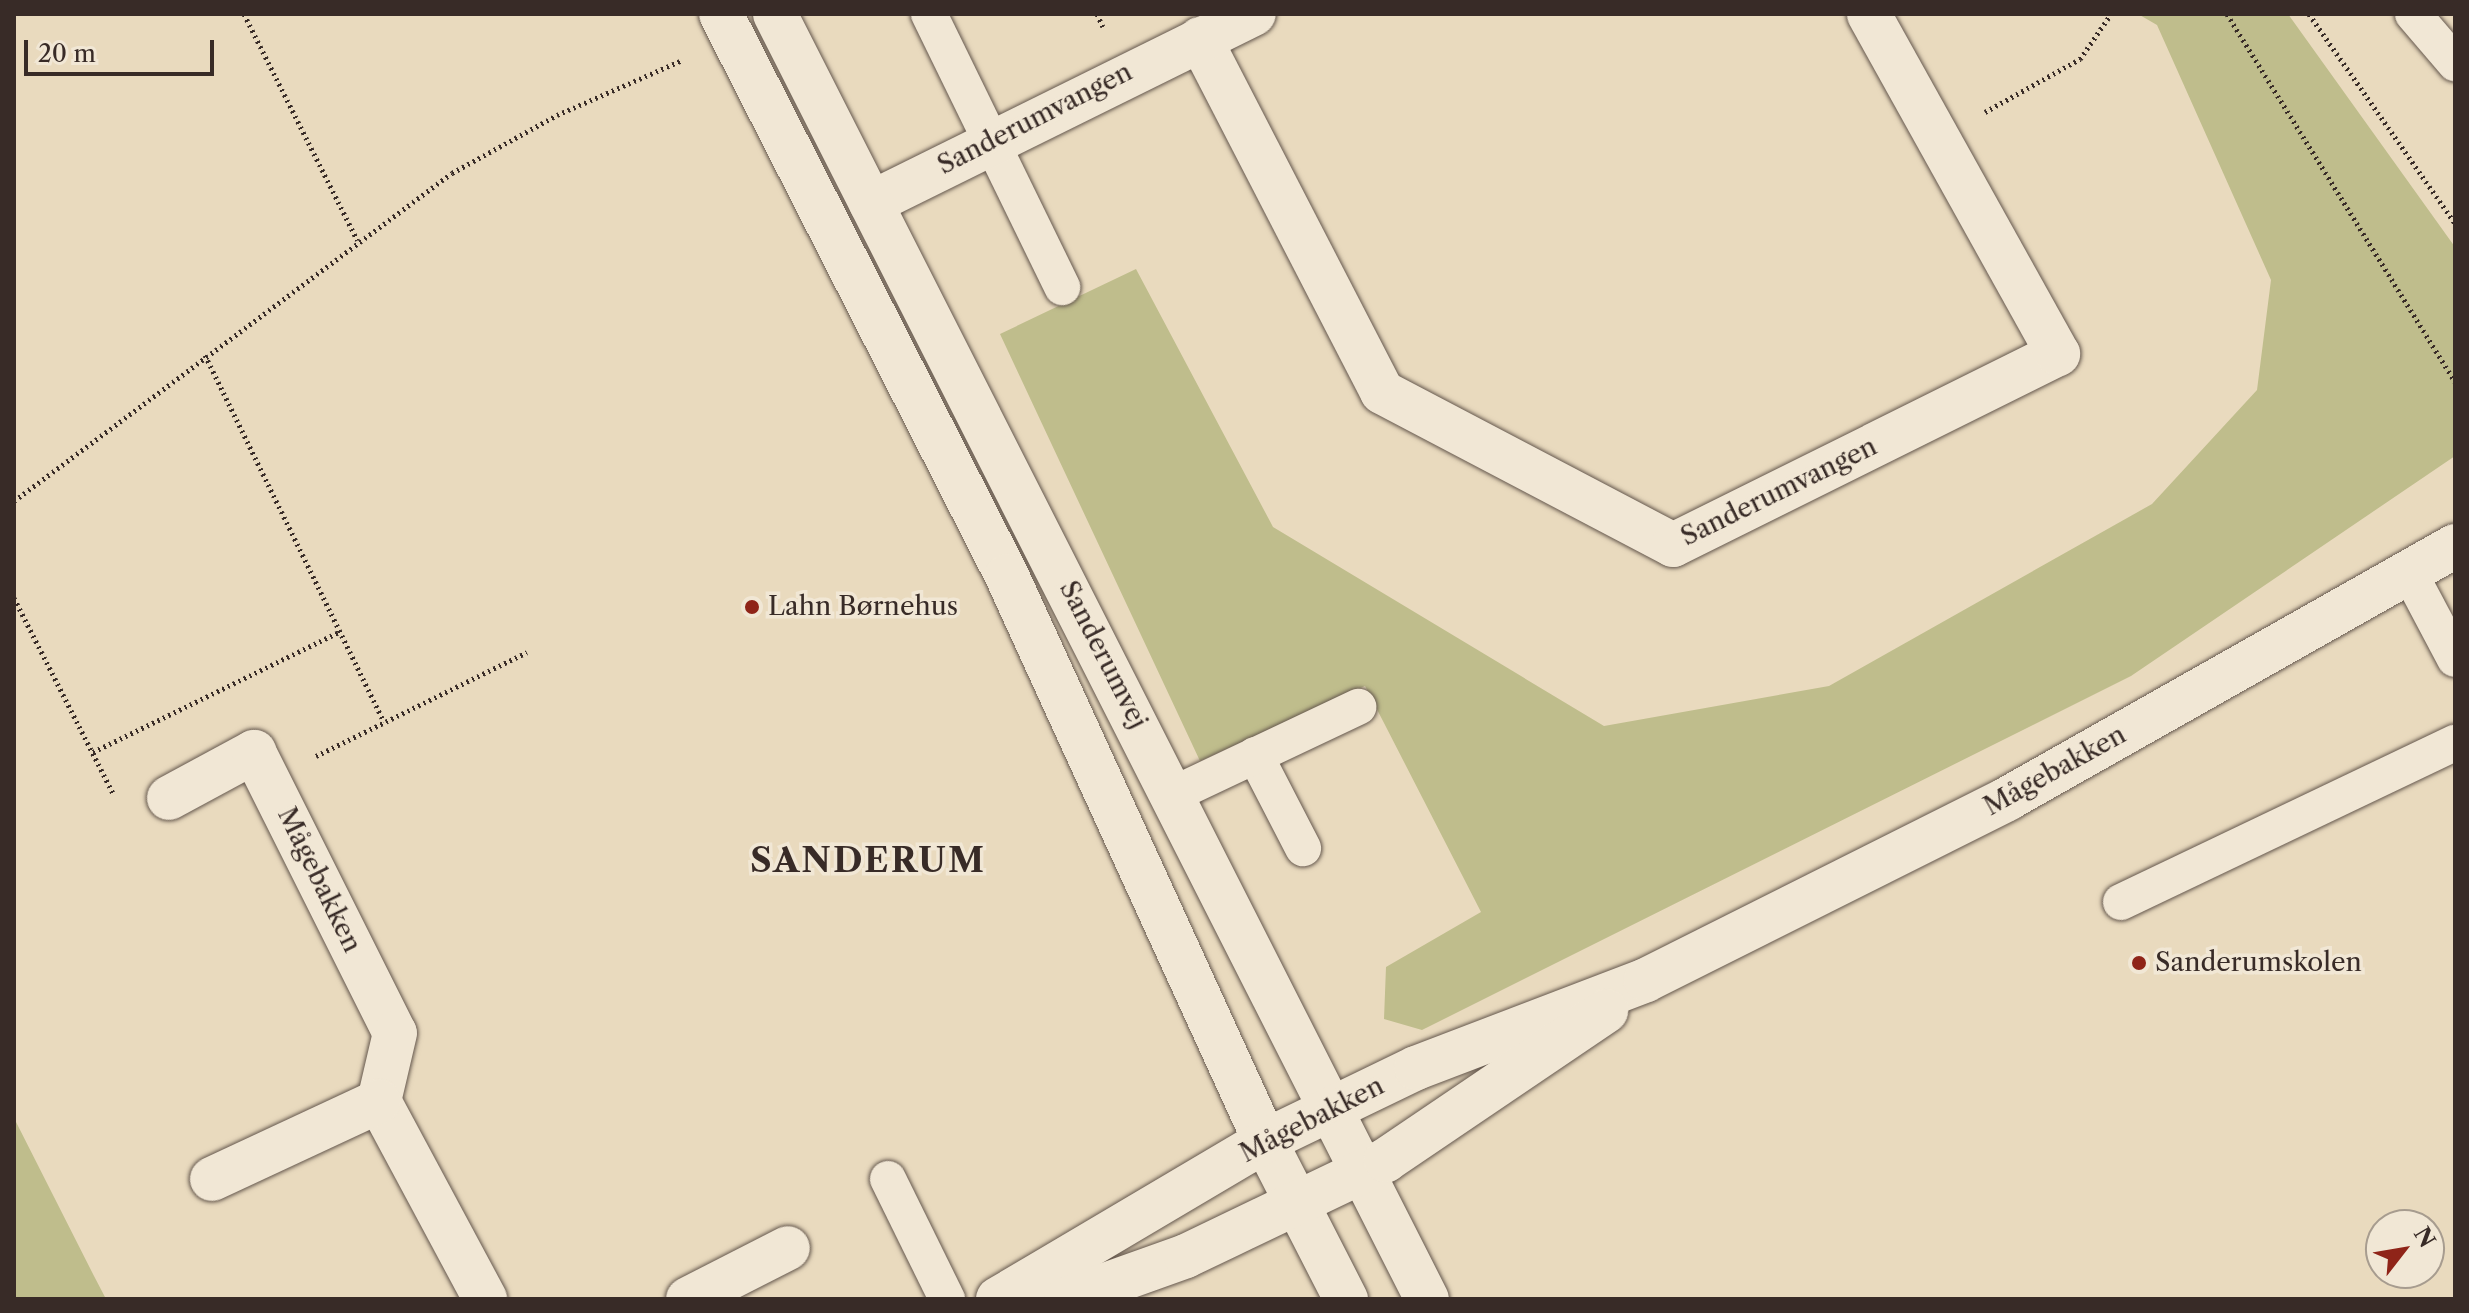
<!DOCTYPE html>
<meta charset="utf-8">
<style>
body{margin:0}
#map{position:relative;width:2469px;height:1313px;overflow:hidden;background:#e9dabe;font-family:"Libre Caslon Text",serif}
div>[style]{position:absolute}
.green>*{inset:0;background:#bfbd8c}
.path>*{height:5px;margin-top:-2.5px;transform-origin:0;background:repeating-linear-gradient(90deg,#382b27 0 2px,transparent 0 6px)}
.roads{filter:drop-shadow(0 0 2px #64574d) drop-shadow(0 0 2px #64574d)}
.lane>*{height:36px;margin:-18px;padding:0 18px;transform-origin:18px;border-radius:18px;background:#f1e7d5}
.street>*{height:44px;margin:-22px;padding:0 22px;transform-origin:22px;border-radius:22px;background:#f1e7d5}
.secondary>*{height:44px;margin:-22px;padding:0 22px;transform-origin:22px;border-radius:22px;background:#f1e7d5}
.dots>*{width:22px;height:22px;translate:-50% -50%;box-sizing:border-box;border:4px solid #f1e7d5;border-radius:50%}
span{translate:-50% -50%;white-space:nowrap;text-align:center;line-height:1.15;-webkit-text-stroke:7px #f1e7d5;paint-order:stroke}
.street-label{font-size:26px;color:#382b27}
.poi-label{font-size:26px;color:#382b27}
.left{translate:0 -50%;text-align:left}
.district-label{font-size:34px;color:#382b27;font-weight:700;letter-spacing:2px}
.frame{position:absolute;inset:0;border:16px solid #382b27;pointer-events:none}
.north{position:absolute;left:2365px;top:1209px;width:80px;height:80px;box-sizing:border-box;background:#f1e7d5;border:2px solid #a79c8f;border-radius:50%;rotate:59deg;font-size:22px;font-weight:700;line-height:32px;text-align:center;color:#382b27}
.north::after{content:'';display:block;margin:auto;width:28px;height:36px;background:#8f2418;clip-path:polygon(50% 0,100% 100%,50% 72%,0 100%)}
.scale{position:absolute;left:24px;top:40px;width:190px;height:36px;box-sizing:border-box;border:4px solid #382b27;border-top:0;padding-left:10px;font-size:24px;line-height:28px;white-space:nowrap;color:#382b27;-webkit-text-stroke:6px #f1e7d5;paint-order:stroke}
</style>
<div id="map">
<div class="green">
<i style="clip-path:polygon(2138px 14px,2288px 14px,2455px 247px,2455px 456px,2131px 676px,1422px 1030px,1384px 1019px,1386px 967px,1481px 912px,1365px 686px,1200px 761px,1000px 334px,1136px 269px,1273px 527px,1604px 726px,1829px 686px,2152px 504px,2257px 390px,2271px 280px,2157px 25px)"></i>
<i style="clip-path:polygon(14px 1118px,94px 1276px,106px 1299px,14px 1299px)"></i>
</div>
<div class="path">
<i style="left:244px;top:14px;width:253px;rotate:63.4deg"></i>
<i style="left:1097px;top:14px;width:14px;rotate:65deg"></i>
<i style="left:2227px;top:14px;width:433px;rotate:58.2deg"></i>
<i style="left:2309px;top:14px;width:255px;rotate:55.1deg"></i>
<i style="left:1985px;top:112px;width:109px;rotate:-29.2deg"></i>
<i style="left:2080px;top:59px;width:55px;rotate:-55.4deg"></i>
<i style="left:205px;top:355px;width:408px;rotate:64deg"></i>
<i style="left:14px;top:501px;width:547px;rotate:-36.83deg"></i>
<i style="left:452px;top:173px;width:120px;rotate:-28.9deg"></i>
<i style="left:557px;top:115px;width:137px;rotate:-23.7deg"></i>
<i style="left:14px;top:598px;width:219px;rotate:63.1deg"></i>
<i style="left:93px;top:752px;width:276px;rotate:-26deg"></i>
<i style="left:316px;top:756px;width:235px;rotate:-26.2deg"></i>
</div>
<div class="roads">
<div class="lane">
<i style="left:929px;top:14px;width:304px;rotate:64deg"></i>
<i style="left:2413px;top:14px;width:65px;rotate:49.4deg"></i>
<i style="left:2410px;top:574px;width:96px;rotate:62.1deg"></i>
<i style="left:1255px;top:755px;width:105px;rotate:62.7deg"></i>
<i style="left:1174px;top:794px;width:204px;rotate:-25.3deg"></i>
<i style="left:2121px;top:902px;width:370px;rotate:-25.5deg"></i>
<i style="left:888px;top:1179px;width:134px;rotate:63.8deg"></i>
</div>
<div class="street">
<i style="left:1200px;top:39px;width:397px;rotate:62.7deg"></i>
<i style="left:1382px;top:392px;width:329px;rotate:27.7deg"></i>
<i style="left:1673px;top:545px;width:430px;rotate:-26.4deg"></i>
<i style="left:2058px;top:354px;width:389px;rotate:-119.1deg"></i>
<i style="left:871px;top:203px;width:427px;rotate:-26.3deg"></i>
<i style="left:169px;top:798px;width:97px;rotate:-28.4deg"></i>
<i style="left:254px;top:752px;width:314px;rotate:63.4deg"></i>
<i style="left:395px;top:1033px;width:70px;rotate:103.2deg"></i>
<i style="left:379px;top:1101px;width:225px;rotate:61.8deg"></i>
<i style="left:212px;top:1179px;width:184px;rotate:-25deg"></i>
<i style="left:688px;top:1299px;width:112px;rotate:-27deg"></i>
</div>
<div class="secondary">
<i style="left:721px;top:14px;width:631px;rotate:63.03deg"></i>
<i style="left:1007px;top:576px;width:621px;rotate:65.46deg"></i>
<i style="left:1265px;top:1141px;width:178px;rotate:62.9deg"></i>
<i style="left:775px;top:14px;width:1441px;rotate:63.1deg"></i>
<i style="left:998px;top:1299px;width:310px;rotate:-30.6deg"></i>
<i style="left:1265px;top:1141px;width:168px;rotate:-25.8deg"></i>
<i style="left:1416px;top:1068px;width:246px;rotate:-20.9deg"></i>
<i style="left:1646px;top:980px;width:404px;rotate:-26.6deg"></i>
<i style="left:2007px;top:799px;width:515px;rotate:-29.45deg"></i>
<i style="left:1066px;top:1299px;width:127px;rotate:-19.7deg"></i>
<i style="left:1186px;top:1256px;width:222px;rotate:-25.6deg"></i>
<i style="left:1386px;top:1160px;width:266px;rotate:-34.1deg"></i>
</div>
</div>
<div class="dots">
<i style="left:752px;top:607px;background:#8f2418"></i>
<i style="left:2139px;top:963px;background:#8f2418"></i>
</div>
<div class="street-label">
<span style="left:1035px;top:119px;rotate:-27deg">Sanderumvangen</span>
<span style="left:1779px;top:492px;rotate:-26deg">Sanderumvangen</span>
<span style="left:1103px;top:655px;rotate:63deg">Sanderumvej</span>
<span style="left:2055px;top:771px;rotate:-29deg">Mågebakken</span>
<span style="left:319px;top:880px;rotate:64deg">Mågebakken</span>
<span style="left:1312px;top:1120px;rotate:-27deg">Mågebakken</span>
</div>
<div class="poi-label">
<span class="left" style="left:768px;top:607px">Lahn Børnehus</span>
<span class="left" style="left:2155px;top:963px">Sanderumskolen</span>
</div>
<div class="district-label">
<span style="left:868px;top:861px">SANDERUM</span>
</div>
<div class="frame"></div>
<div class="north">N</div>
<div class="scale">20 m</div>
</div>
